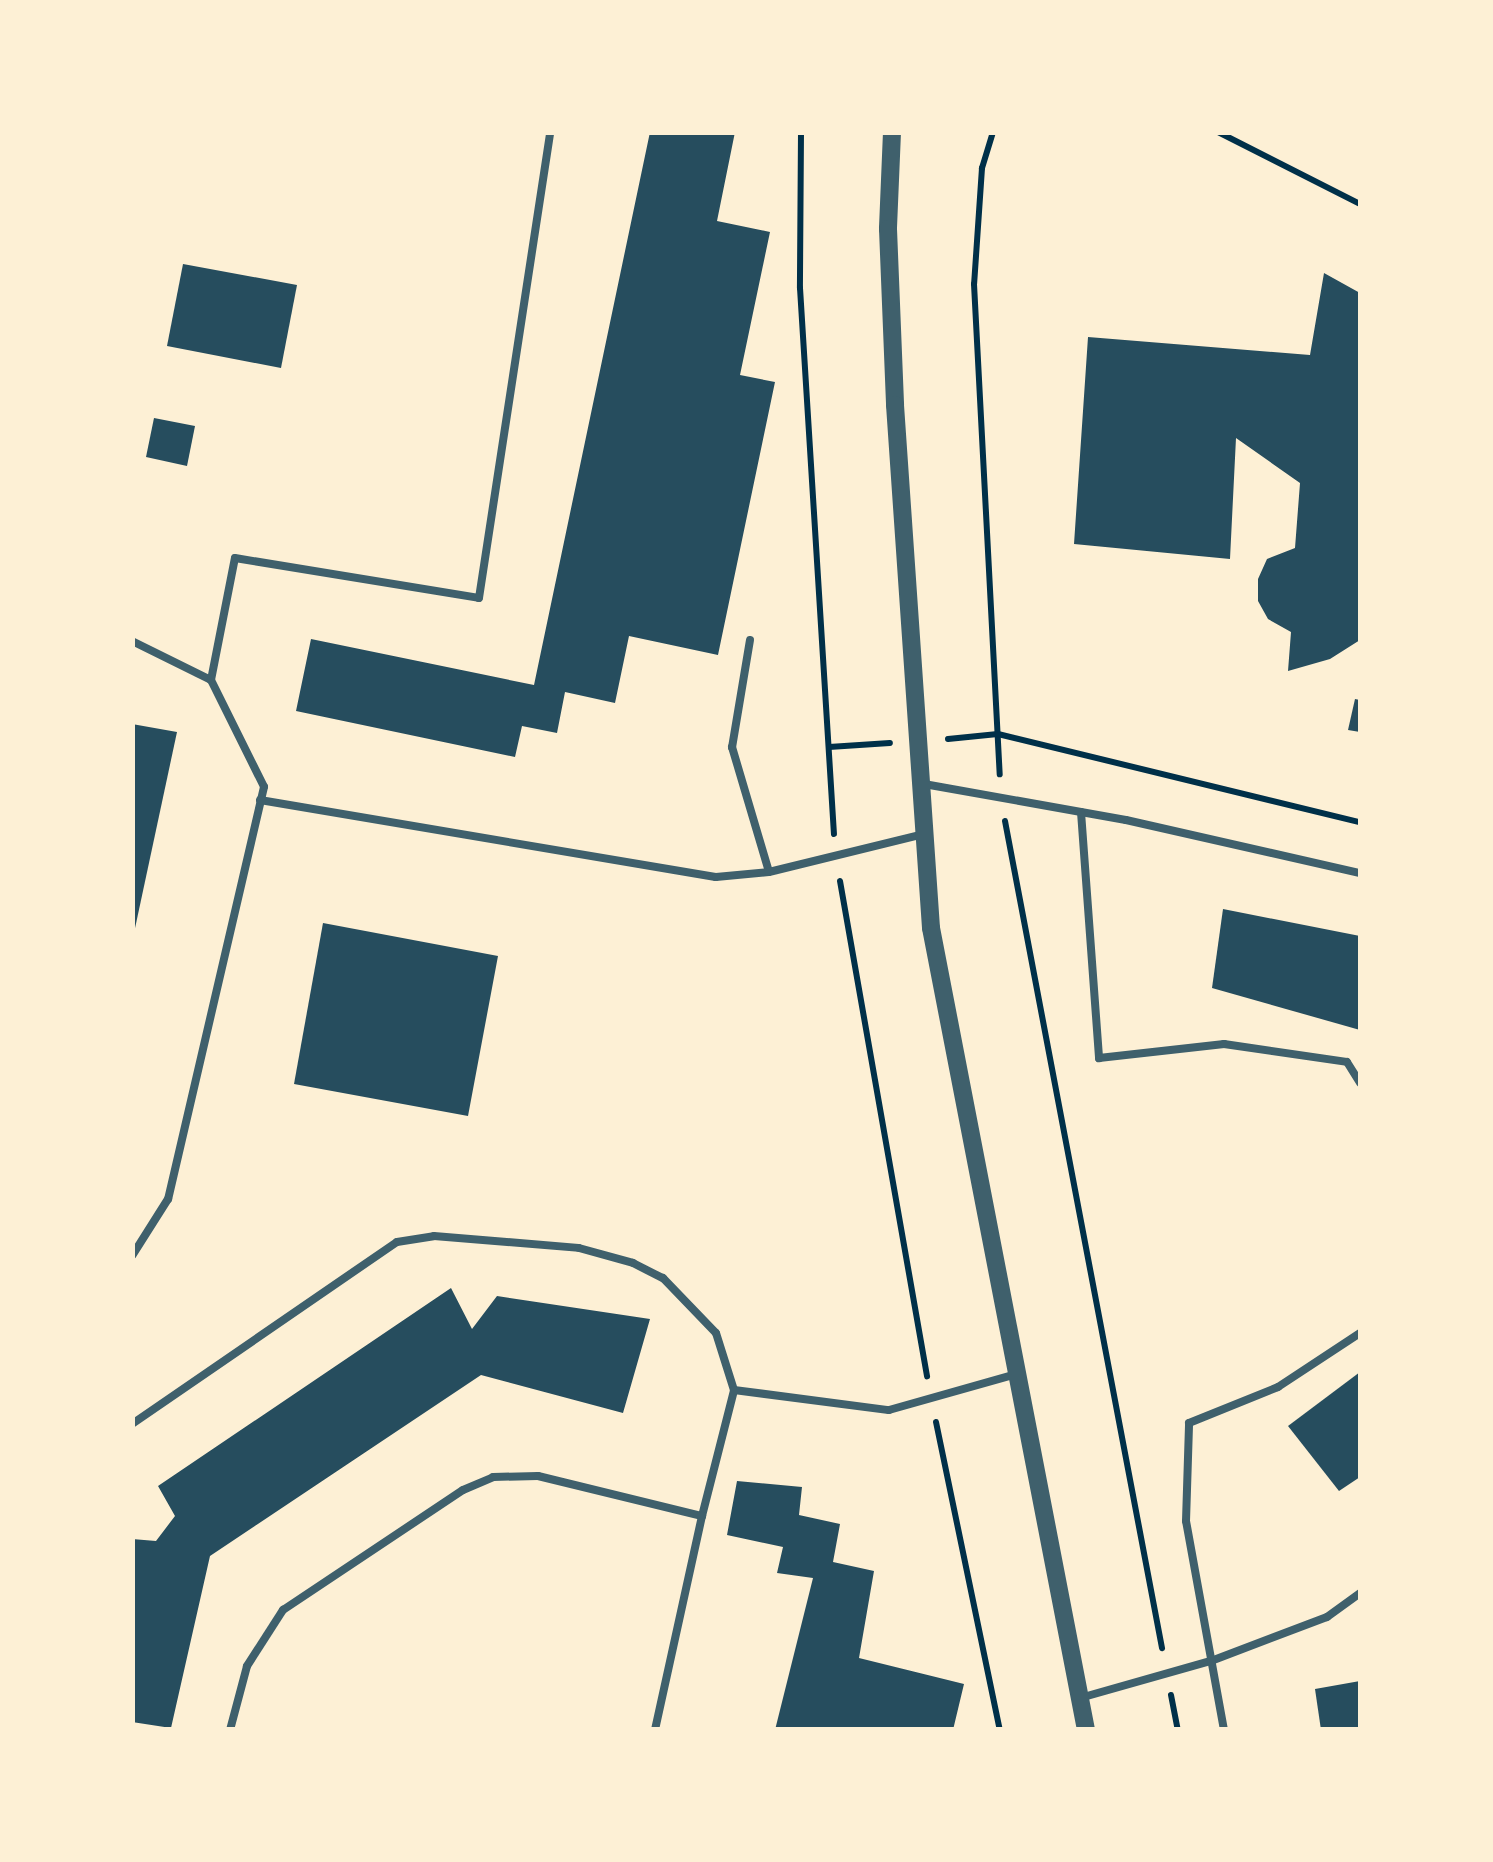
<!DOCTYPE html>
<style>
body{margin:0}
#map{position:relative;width:1493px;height:1862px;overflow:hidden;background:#fdf0d5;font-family:Ubuntu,sans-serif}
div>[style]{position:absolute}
.building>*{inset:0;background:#264d5e}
.path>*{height:6px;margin:-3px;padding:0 3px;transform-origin:3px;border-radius:3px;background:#003049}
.service>*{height:8px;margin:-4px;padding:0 4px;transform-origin:4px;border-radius:4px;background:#3f606c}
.tertiary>*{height:18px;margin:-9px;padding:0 9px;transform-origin:9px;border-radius:9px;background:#3f606c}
span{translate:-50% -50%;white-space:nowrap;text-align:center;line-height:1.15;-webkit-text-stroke:8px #fdf0d5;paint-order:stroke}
.frame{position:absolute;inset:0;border:135px solid #fdf0d5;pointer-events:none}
</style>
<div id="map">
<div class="building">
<i style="clip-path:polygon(650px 132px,735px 132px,717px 221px,770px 232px,740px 375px,775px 382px,718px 655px,629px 636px,615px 703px,565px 692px,557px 733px,522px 726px,515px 757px,296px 711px,311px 639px,534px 685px)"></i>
<i style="clip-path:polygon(183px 264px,297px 285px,281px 368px,167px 346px)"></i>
<i style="clip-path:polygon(1324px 273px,1360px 293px,1360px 640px,1330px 659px,1288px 671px,1291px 632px,1268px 619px,1258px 601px,1258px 579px,1267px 559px,1295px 548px,1300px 483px,1236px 438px,1230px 559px,1074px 544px,1088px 337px,1310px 355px)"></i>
<i style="clip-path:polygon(154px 418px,195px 426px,187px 466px,146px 457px)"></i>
<i style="clip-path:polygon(1355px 699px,1360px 700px,1360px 732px,1348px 730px)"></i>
<i style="clip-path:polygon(132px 724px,177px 732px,134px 933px,132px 933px)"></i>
<i style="clip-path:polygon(1223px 909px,1360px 936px,1360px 1030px,1212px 988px)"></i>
<i style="clip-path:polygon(323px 923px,498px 956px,468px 1116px,294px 1084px)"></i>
<i style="clip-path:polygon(451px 1288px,472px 1329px,497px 1296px,650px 1319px,623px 1413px,481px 1375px,210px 1556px,171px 1728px,132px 1722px,132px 1539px,156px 1541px,175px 1516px,158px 1486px)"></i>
<i style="clip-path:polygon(1360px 1372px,1360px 1477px,1339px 1491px,1288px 1426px)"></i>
<i style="clip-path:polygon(737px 1481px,802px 1487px,799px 1515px,840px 1524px,833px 1562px,874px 1571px,859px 1658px,964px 1684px,953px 1730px,775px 1730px,813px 1578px,777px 1573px,783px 1547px,727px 1535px)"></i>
<i style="clip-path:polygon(1360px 1681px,1360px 1730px,1321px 1730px,1315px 1689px)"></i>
</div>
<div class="path">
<i style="left:801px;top:132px;width:156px;rotate:90.4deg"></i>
<i style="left:800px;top:288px;width:547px;rotate:86.44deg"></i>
<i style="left:993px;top:132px;width:38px;rotate:107deg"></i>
<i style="left:982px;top:168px;width:116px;rotate:93.9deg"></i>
<i style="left:974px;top:284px;width:491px;rotate:87deg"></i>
<i style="left:1218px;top:132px;width:159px;rotate:26.9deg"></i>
<i style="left:948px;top:739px;width:50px;rotate:-5.7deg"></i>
<i style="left:998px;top:734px;width:373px;rotate:13.7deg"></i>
<i style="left:829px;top:747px;width:61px;rotate:-3.8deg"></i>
<i style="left:1005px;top:821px;width:842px;rotate:79.25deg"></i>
<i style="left:840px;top:881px;width:503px;rotate:80.03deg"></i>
<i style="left:936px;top:1422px;width:315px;rotate:78.3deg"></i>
<i style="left:1171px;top:1695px;width:36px;rotate:79deg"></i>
</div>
<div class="service">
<i style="left:750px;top:640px;width:109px;rotate:99.5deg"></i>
<i style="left:732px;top:747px;width:130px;rotate:73.5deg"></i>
<i style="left:132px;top:641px;width:88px;rotate:26.3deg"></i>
<i style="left:211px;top:680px;width:119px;rotate:63.6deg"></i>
<i style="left:264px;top:787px;width:423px;rotate:103.1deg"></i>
<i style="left:168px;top:1199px;width:67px;rotate:122.3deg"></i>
<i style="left:211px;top:680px;width:124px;rotate:-78.9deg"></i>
<i style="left:235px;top:558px;width:247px;rotate:9.3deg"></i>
<i style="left:479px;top:598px;width:471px;rotate:-81.3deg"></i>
<i style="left:924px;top:784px;width:205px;rotate:10.1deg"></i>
<i style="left:1126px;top:820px;width:240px;rotate:12.8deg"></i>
<i style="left:260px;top:800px;width:462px;rotate:9.6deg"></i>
<i style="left:716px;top:877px;width:53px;rotate:-5.4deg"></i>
<i style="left:769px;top:872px;width:160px;rotate:-13.8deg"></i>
<i style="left:1081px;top:812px;width:247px;rotate:85.8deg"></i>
<i style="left:1099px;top:1058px;width:126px;rotate:-6.4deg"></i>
<i style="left:1224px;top:1044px;width:124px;rotate:8.3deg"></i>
<i style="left:1347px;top:1062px;width:25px;rotate:58deg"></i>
<i style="left:132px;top:1424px;width:321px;rotate:-34.5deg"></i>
<i style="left:397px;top:1242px;width:37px;rotate:-9deg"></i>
<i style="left:434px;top:1236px;width:145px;rotate:4.7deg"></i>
<i style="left:579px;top:1248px;width:56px;rotate:15.5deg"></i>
<i style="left:633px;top:1263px;width:34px;rotate:27deg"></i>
<i style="left:663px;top:1278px;width:76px;rotate:46.1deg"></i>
<i style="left:716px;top:1333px;width:60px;rotate:72.5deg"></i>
<i style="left:734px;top:1390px;width:156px;rotate:7.4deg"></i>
<i style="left:889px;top:1410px;width:132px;rotate:-15.8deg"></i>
<i style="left:702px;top:1516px;width:130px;rotate:-75.7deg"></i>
<i style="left:1080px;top:1698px;width:136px;rotate:-15.8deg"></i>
<i style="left:1211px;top:1661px;width:124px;rotate:-20.8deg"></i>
<i style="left:1327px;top:1617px;width:41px;rotate:-36deg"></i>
<i style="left:230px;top:1730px;width:66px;rotate:-75.1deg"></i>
<i style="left:247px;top:1666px;width:67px;rotate:-57.3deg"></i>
<i style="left:283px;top:1610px;width:216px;rotate:-33.7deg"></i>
<i style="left:463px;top:1490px;width:33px;rotate:-23deg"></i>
<i style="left:493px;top:1477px;width:45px;rotate:-1.3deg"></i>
<i style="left:538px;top:1476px;width:169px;rotate:13.7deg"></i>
<i style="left:702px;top:1516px;width:219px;rotate:102.4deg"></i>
<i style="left:1224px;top:1730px;width:212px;rotate:-100.3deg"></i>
<i style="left:1186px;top:1521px;width:98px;rotate:-88.2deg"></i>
<i style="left:1189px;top:1423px;width:96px;rotate:-22deg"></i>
<i style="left:1278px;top:1387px;width:98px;rotate:-33.4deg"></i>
</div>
<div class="tertiary">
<i style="left:892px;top:132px;width:97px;rotate:92.4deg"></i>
<i style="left:888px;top:229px;width:176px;rotate:87.7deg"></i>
<i style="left:895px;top:405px;width:524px;rotate:86.06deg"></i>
<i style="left:931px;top:928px;width:817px;rotate:79.06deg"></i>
</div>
<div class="frame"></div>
</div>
